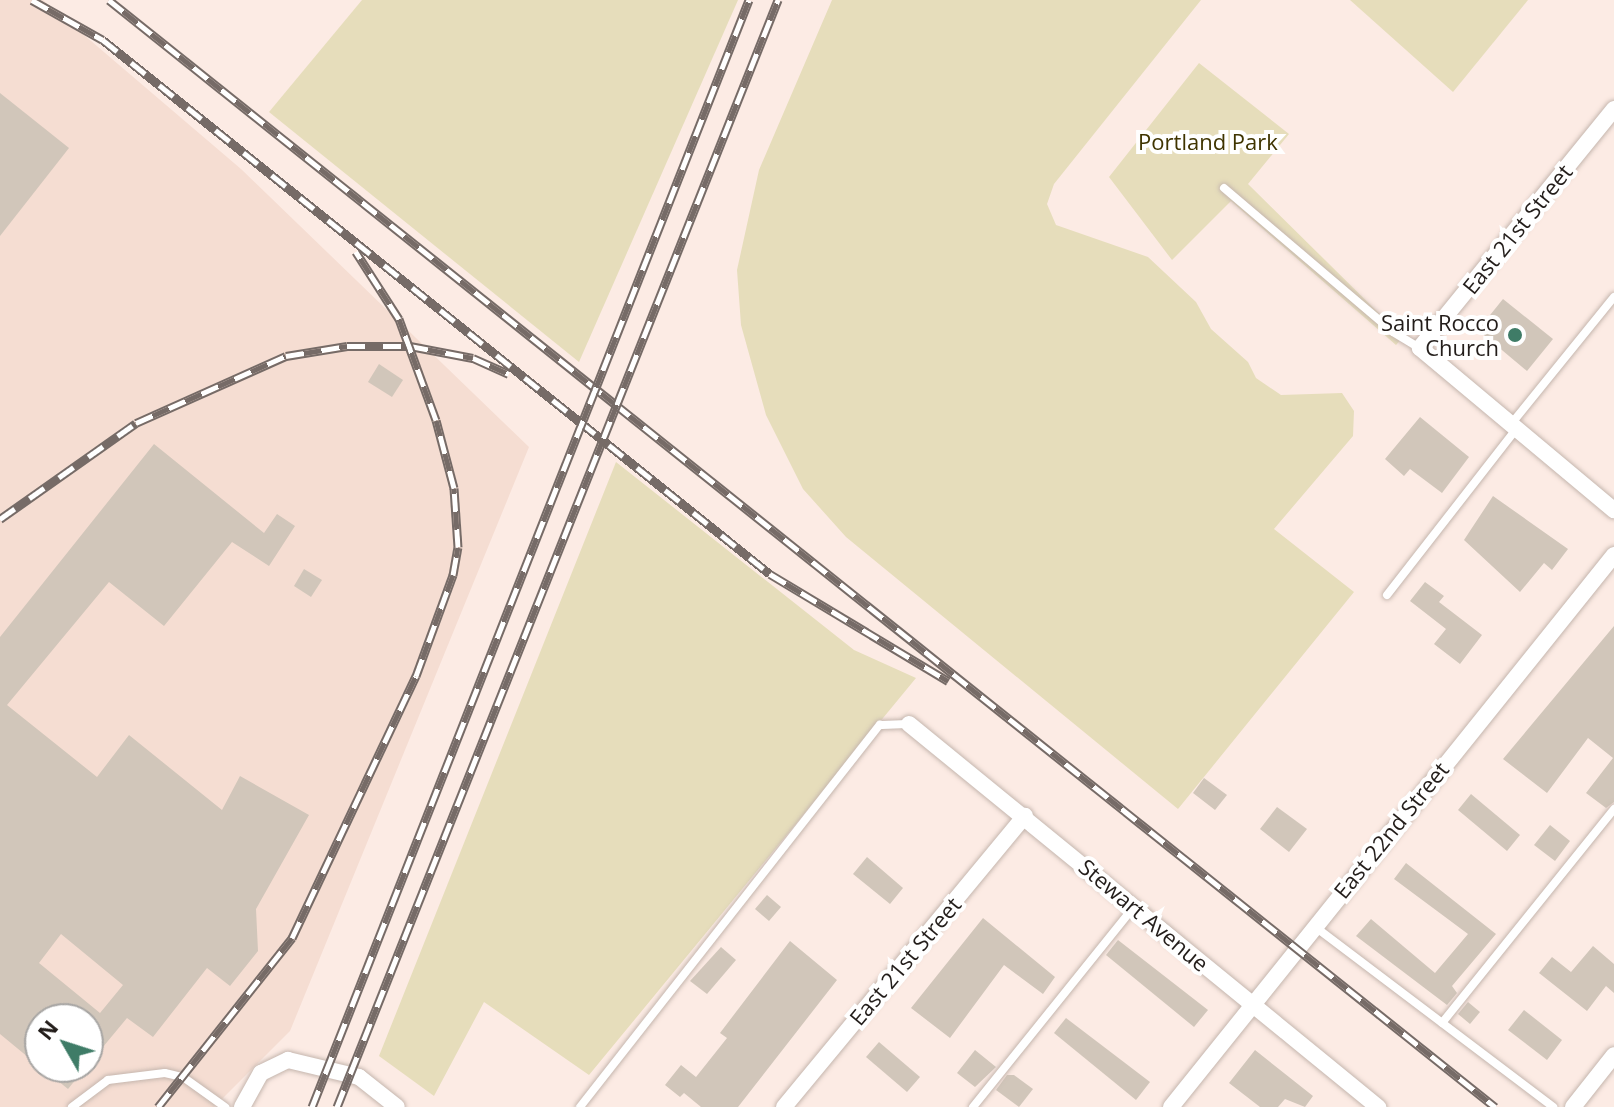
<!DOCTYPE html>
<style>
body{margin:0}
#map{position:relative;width:1614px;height:1107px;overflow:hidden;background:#fcebe4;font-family:"Open Sans",sans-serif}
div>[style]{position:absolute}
.built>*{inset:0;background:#f5ddd2}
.green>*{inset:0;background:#e6ddbb}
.building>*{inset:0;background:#d1c6ba}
.roads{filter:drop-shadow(0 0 2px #c5b6ae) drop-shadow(0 0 2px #c5b6ae)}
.service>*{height:8px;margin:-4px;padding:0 4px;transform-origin:4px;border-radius:4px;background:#fff}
.minor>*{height:16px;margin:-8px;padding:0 8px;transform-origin:8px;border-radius:8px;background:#fff}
.rail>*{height:9px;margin-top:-4.5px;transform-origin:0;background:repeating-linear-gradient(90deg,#fff 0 18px,#766b67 0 36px);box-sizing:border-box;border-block:2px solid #766b67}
.dots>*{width:22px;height:22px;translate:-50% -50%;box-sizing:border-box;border:4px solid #fff;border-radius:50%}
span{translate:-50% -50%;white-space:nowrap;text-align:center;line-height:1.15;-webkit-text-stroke:8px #fff;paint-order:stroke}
.park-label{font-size:22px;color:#3f3400}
.street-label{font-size:22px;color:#231d1a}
.poi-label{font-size:22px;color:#231d1a}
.right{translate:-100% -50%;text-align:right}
.north{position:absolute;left:24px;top:1003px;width:80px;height:80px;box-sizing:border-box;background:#fff;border:2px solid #a7a5a3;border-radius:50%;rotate:309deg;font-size:22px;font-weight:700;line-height:32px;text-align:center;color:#231d1a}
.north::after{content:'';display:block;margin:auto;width:28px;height:36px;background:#3f7c67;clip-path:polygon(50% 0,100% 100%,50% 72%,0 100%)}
</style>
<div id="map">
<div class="built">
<i style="clip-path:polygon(evenodd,0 0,43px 0,241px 169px,529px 447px,290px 1031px,214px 1107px,0 1107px,0 0,40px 1019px,88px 1019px,88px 1067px,40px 1067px,40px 1019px)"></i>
</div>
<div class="green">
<i style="clip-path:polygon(362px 0,738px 0,579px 362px,269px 112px)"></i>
<i style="clip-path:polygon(832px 0,1201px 0,1054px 184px,1047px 204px,1056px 225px,1148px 257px,1196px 302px,1211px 329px,1248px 362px,1256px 378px,1281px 395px,1342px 393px,1354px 411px,1353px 436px,1274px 529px,1354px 592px,1178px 809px,846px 537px,803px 489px,766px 415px,741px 325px,737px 270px,759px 170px)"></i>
<i style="clip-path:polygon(1350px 0,1528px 0,1453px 92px)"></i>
<i style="clip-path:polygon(1199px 63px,1289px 134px,1248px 184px,1403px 337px,1396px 345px,1231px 201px,1172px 260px,1109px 177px)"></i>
<i style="clip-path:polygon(616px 462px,854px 650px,916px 678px,589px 1075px,484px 1002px,434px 1096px,379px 1056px)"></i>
</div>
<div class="building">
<i style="clip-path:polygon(0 93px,69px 148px,0 236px)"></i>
<i style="clip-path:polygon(1503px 299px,1553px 339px,1527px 371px,1478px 330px)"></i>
<i style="clip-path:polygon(379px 364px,403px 380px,392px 397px,368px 382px)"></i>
<i style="clip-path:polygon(1420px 417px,1469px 457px,1442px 493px,1410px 469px,1404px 476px,1385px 459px)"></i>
<i style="clip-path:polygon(evenodd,154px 444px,264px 533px,277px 514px,295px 526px,269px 566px,232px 542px,164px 626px,109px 582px,7px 705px,97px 777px,129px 735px,222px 810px,240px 776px,309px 815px,256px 909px,258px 951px,230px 986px,207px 968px,153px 1037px,127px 1018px,88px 1065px,88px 1019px,40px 1019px,40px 1067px,0 1034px,0 637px,154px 444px,61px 934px,123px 985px,100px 1013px,39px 963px,61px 934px)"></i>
<i style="clip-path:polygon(1493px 496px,1568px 549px,1552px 570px,1544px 563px,1520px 592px,1464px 540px)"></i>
<i style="clip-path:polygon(304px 569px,322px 580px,311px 597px,294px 586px)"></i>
<i style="clip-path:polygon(1425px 582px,1444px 596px,1439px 602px,1482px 635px,1460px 664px,1434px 644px,1446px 629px,1410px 601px)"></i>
<i style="clip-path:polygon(1614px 626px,1614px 802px,1606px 808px,1586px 793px,1613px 758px,1588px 738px,1547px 793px,1503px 759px)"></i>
<i style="clip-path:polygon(1204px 778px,1227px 795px,1215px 810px,1193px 793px)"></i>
<i style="clip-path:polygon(1471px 794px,1520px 835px,1507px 851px,1458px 810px)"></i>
<i style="clip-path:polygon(1277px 807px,1307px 829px,1289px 852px,1260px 829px)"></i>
<i style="clip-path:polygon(1550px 825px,1570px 841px,1555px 861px,1534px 845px)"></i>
<i style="clip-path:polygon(867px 857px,903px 888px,890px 904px,853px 874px)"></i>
<i style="clip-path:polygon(1406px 863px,1496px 934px,1452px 986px,1457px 993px,1447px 1005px,1356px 936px,1371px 919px,1435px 973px,1468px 934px,1394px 879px)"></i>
<i style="clip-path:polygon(767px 895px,781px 907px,769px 921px,755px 909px)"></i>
<i style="clip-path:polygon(983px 918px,1055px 977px,1043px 994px,1004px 965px,950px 1038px,911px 1008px)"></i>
<i style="clip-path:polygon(1118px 940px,1208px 1010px,1194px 1027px,1106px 955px)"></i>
<i style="clip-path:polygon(790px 941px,837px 980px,738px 1107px,701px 1107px,684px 1093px,680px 1097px,665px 1085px,681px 1065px,696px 1077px,727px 1038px,720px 1033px)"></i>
<i style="clip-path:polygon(1593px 946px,1614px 964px,1614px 993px,1606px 986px,1587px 1011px,1539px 973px,1552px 957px,1571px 972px)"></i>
<i style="clip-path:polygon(721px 947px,736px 960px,707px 994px,690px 981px)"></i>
<i style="clip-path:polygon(1468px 1002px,1480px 1012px,1470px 1024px,1458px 1014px)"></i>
<i style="clip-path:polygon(1524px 1010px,1562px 1040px,1547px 1060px,1508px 1030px)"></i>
<i style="clip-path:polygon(1066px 1018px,1150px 1082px,1136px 1100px,1054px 1033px)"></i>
<i style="clip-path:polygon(879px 1042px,920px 1077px,907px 1092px,866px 1057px)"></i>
<i style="clip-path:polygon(975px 1050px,996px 1067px,975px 1087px,957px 1073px)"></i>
<i style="clip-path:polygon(1255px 1050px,1313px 1096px,1305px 1107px,1285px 1099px,1278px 1107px,1260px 1107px,1229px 1083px)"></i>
<i style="clip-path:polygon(41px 1067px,86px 1067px,68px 1089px)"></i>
<i style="clip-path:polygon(1007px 1075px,1014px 1075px,1033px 1089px,1019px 1107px,996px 1090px)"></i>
</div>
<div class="roads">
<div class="service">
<i style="left:1224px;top:188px;width:222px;rotate:40.4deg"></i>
<i style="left:1393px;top:332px;width:31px;rotate:31deg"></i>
<i style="left:1512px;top:423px;width:162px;rotate:-51deg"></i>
<i style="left:1387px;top:595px;width:212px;rotate:-52.1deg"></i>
<i style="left:1314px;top:926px;width:300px;rotate:37.1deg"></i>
<i style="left:1442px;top:1023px;width:275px;rotate:-51.2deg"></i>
<i style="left:72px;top:1107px;width:45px;rotate:-36.9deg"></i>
<i style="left:108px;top:1080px;width:57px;rotate:-7deg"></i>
<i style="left:165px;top:1073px;width:18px;rotate:13deg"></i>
<i style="left:183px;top:1077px;width:52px;rotate:35.5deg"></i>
<i style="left:580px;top:1107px;width:486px;rotate:-51.9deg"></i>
<i style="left:880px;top:725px;width:29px;rotate:-2deg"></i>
<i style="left:973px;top:1107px;width:255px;rotate:-51.2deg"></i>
</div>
<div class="minor">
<i style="left:1614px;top:109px;width:308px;rotate:129.1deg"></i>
<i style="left:1420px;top:348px;width:253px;rotate:39.9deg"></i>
<i style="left:909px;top:724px;width:606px;rotate:39.24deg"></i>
<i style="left:242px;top:1107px;width:39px;rotate:-61deg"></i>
<i style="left:261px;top:1073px;width:30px;rotate:-26deg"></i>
<i style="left:288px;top:1060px;width:73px;rotate:13.5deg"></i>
<i style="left:359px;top:1077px;width:48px;rotate:38.3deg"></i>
<i style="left:784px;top:1107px;width:378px;rotate:-50.4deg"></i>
<i style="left:1171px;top:1107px;width:708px;rotate:-51.25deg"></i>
<i style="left:1573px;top:1107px;width:66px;rotate:-51.7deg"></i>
</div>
</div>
<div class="rail">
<i style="left:32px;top:0;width:81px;rotate:29.4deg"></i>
<i style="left:103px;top:40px;width:854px;rotate:38.68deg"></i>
<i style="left:770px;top:574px;width:208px;rotate:31deg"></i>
<i style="left:109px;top:0;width:1774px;rotate:38.61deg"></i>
<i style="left:0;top:519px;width:166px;rotate:-35.2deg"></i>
<i style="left:136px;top:423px;width:164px;rotate:-24.1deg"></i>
<i style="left:286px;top:356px;width:62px;rotate:-9.3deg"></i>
<i style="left:347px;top:346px;width:63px"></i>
<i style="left:410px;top:346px;width:64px;rotate:10.8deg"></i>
<i style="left:473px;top:358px;width:39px;rotate:24deg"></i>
<i style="left:158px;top:1107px;width:216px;rotate:-51.6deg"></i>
<i style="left:292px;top:938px;width:290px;rotate:-64.7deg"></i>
<i style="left:416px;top:676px;width:108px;rotate:-69.9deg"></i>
<i style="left:453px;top:575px;width:28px;rotate:-80deg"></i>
<i style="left:458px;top:547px;width:59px;rotate:-93.9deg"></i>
<i style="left:454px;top:488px;width:70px;rotate:-104.8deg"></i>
<i style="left:436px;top:420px;width:108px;rotate:-110.1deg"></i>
<i style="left:399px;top:319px;width:80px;rotate:-122.7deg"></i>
<i style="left:312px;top:1107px;width:1190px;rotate:-68.46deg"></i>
<i style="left:337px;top:1107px;width:1192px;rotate:-68.28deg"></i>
</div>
<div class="dots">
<i style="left:1515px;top:335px;background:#3f7c67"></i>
</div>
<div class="park-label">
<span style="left:1208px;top:142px">Portland Park</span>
</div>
<div class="street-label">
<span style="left:1517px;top:229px;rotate:-51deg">East 21st Street</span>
<span style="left:1391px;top:830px;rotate:-51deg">East 22nd Street</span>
<span style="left:1144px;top:915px;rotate:40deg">Stewart Avenue</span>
<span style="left:905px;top:961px;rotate:-50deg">East 21st Street</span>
</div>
<div class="poi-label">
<span class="right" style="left:1499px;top:335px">Saint Rocco<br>Church</span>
</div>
<div class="north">N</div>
</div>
